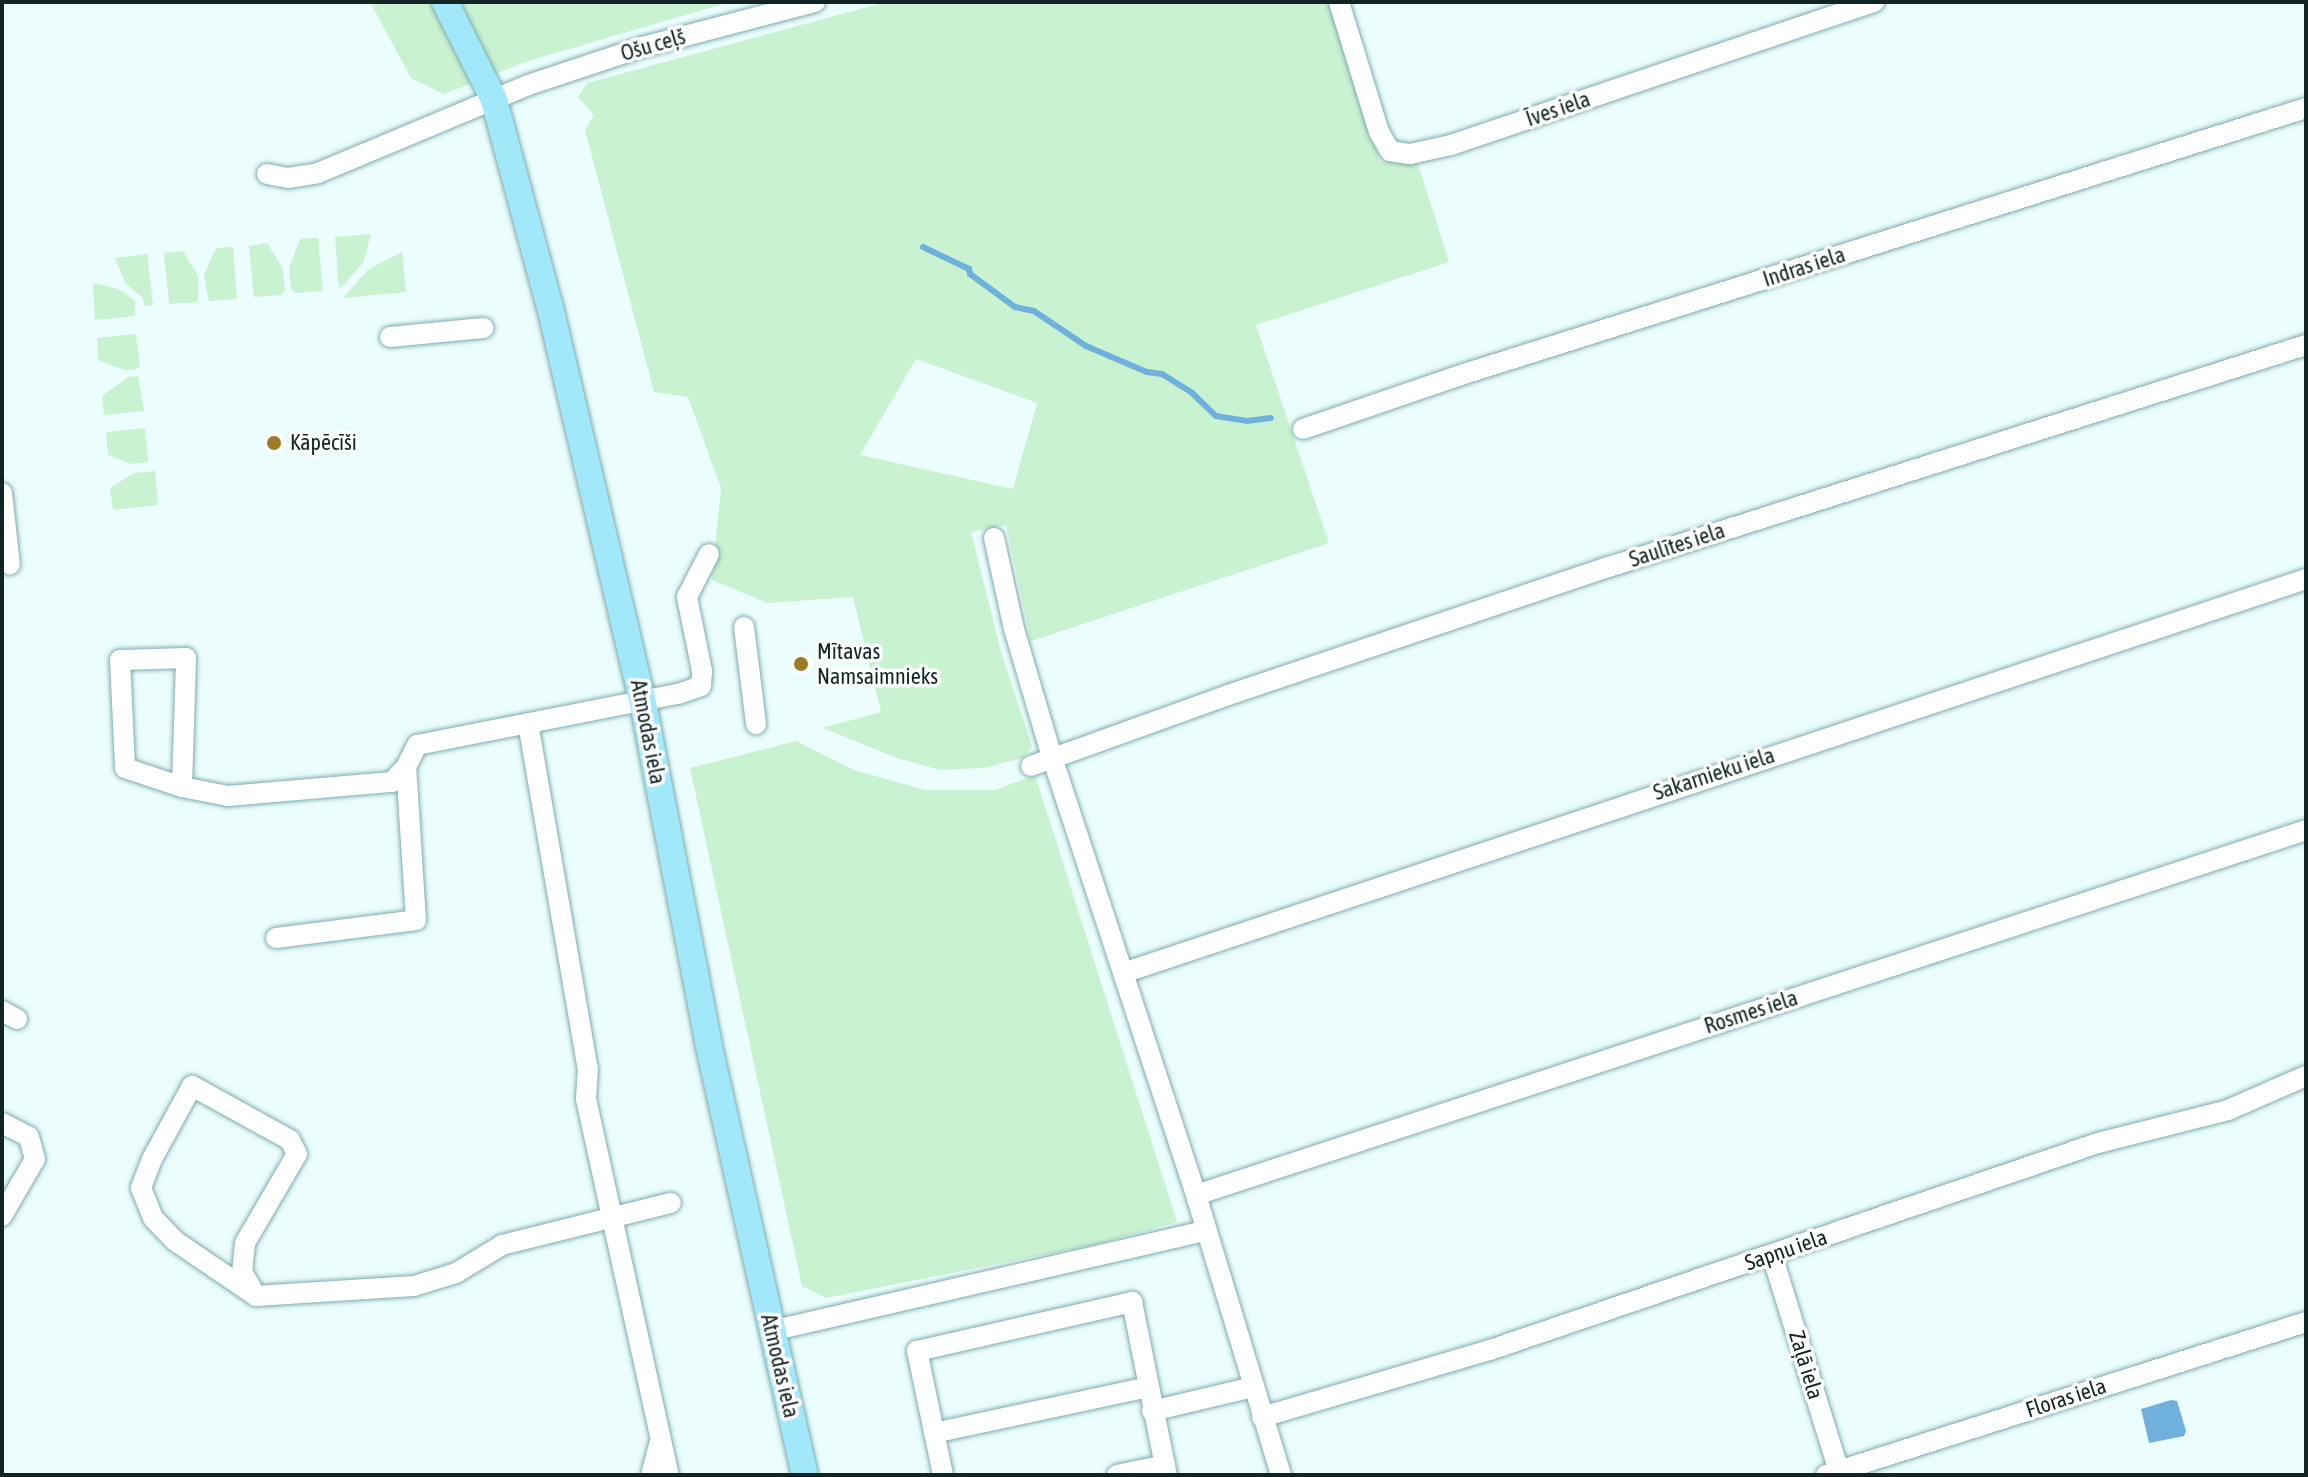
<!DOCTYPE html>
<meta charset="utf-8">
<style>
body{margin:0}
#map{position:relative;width:2308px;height:1477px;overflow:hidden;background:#ebfdfd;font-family:"Asap Condensed",sans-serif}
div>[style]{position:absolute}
.green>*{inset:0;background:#c9f2d1}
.water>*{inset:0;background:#6fb0dc}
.stream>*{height:6px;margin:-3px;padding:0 3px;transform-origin:3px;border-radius:3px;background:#6fb0dc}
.roads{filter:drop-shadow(0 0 2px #7fabaa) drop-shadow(0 0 2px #7fabaa)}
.minor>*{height:20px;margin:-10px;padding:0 10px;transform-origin:10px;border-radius:10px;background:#fff}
.major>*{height:26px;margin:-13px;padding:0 13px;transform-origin:13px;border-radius:13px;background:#a1e8fa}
.dots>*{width:22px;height:22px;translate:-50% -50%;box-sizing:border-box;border:4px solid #fff;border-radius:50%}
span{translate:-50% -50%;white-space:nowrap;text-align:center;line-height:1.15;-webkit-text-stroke:7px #fff;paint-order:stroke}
.street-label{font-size:22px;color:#132424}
.poi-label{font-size:22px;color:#132424}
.left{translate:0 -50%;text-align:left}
.frame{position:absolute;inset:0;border:4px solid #132424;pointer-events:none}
</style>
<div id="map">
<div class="green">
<i style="clip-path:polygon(370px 2px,730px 2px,525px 62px,444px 94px,411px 78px)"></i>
<i style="clip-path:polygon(evenodd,886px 2px,1331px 2px,1380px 162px,1418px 164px,1449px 262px,1256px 325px,1329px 543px,1031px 641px,1006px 525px,971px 532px,1001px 652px,1032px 746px,1023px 758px,983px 768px,940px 770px,897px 758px,823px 728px,881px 712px,853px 597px,767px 603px,712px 580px,721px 488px,688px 397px,654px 392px,585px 130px,594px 115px,578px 97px,587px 83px,886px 2px,916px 359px,1037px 403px,1013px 489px,860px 455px,916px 359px)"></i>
<i style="clip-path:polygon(371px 234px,363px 263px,339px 290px,335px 237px)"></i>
<i style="clip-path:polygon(318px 238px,323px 291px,296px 293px,291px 289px,289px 268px,300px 239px)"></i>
<i style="clip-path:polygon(267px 243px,282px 267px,285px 289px,282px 295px,254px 297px,249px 246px)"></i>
<i style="clip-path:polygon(233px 247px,237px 299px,209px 301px,204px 275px,216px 248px)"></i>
<i style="clip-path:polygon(183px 251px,198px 276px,198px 299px,197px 302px,169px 304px,164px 253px)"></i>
<i style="clip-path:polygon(402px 252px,406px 292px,343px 298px,369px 269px)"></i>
<i style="clip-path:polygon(147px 254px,153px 305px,145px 306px,142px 297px,126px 284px,115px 258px)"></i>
<i style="clip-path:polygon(93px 283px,119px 289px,135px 301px,135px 316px,95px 320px)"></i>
<i style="clip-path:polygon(136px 334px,140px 366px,137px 369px,125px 370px,98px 360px,97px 338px)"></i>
<i style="clip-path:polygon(138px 376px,144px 411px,104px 415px,102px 396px,128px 377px)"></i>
<i style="clip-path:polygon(145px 428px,148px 462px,132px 464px,108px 455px,106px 432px)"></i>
<i style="clip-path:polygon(155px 471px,158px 505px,113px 510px,110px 488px,134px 473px)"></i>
<i style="clip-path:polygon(796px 741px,854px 770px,925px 790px,995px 790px,1035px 775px,1177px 1222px,1098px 1244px,826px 1298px,802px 1286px,690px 768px)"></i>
</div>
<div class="water">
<i style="clip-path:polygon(2171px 1400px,2177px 1401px,2186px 1431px,2184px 1436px,2149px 1443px,2141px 1409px)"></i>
</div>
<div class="stream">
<i style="left:923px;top:247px;width:51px;rotate:25.6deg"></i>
<i style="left:969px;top:269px;width:5px;rotate:79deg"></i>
<i style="left:970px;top:274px;width:56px;rotate:36.3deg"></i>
<i style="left:1015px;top:307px;width:19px;rotate:12deg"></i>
<i style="left:1034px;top:311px;width:63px;rotate:33.9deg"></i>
<i style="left:1086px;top:346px;width:66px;rotate:23.1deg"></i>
<i style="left:1147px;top:372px;width:15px;rotate:8deg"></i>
<i style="left:1162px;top:374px;width:36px;rotate:32deg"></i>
<i style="left:1192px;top:393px;width:33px;rotate:44deg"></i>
<i style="left:1216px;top:416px;width:31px;rotate:9deg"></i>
<i style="left:1247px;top:421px;width:24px;rotate:-7deg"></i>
</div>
<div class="roads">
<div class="minor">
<i style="left:1339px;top:2px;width:136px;rotate:72.9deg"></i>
<i style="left:1379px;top:132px;width:22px;rotate:60deg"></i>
<i style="left:1390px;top:151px;width:20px;rotate:9deg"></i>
<i style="left:1410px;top:154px;width:42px;rotate:-12.4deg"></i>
<i style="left:1451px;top:145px;width:447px;rotate:-18.7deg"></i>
<i style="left:267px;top:174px;width:21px;rotate:11deg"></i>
<i style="left:288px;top:178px;width:30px;rotate:-9deg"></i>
<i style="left:318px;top:173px;width:228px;rotate:-22.7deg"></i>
<i style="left:528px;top:85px;width:121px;rotate:-18.3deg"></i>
<i style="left:643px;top:47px;width:178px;rotate:-14.7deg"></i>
<i style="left:390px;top:337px;width:94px;rotate:-5.5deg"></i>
<i style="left:1303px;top:429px;width:170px;rotate:-18.9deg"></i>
<i style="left:1464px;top:374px;width:883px;rotate:-17.53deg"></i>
<i style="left:2px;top:493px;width:72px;rotate:83.7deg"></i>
<i style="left:994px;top:538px;width:93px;rotate:77.6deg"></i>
<i style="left:1014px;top:629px;width:134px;rotate:73.5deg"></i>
<i style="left:1052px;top:757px;width:461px;rotate:71.8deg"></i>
<i style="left:1196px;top:1195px;width:293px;rotate:73.1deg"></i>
<i style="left:744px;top:627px;width:98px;rotate:82.9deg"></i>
<i style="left:528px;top:723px;width:351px;rotate:80.2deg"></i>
<i style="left:588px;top:1069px;width:30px;rotate:94deg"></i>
<i style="left:586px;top:1099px;width:385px;rotate:77.6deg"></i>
<i style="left:1031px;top:766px;width:209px;rotate:-19.8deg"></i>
<i style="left:1228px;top:695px;width:402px;rotate:-18.6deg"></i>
<i style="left:1609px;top:567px;width:732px;rotate:-17.67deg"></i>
<i style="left:182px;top:787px;width:129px;rotate:-88.2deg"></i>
<i style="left:186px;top:658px;width:66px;rotate:178.3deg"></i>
<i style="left:120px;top:660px;width:108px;rotate:87.3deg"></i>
<i style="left:125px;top:768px;width:60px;rotate:18.4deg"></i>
<i style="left:182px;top:787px;width:47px;rotate:11.1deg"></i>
<i style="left:228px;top:796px;width:165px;rotate:-4.9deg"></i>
<i style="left:392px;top:782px;width:21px;rotate:-47deg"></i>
<i style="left:406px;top:767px;width:25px;rotate:-63deg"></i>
<i style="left:417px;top:745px;width:266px;rotate:-11.1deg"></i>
<i style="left:678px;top:694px;width:24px;rotate:-19deg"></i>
<i style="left:701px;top:686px;width:15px;rotate:-86deg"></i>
<i style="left:702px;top:671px;width:76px;rotate:-101.5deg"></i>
<i style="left:687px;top:597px;width:48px;rotate:-62.9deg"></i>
<i style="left:276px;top:938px;width:141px;rotate:-7.3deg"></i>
<i style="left:416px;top:920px;width:153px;rotate:-93.7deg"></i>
<i style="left:1123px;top:973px;width:1247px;rotate:-18.42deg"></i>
<i style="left:2px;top:1011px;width:17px;rotate:28deg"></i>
<i style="left:2px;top:1123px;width:30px;rotate:27deg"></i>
<i style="left:29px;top:1137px;width:23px;rotate:75deg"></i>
<i style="left:35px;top:1159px;width:66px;rotate:120.1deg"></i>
<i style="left:1196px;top:1195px;width:1168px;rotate:-18.2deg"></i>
<i style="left:1772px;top:1255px;width:230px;rotate:72.8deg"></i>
<i style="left:256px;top:1296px;width:28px;rotate:-120deg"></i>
<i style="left:242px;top:1272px;width:29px;rotate:-84deg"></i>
<i style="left:245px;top:1243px;width:103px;rotate:-59.7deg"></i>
<i style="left:297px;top:1154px;width:16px;rotate:-117deg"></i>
<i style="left:290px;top:1140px;width:112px;rotate:-151.1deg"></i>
<i style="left:192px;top:1086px;width:83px;rotate:118.7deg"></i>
<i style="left:152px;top:1159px;width:31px;rotate:111deg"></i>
<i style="left:141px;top:1188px;width:32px;rotate:68deg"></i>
<i style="left:153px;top:1218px;width:32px;rotate:46deg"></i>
<i style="left:175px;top:1241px;width:98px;rotate:34.2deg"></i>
<i style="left:256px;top:1296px;width:158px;rotate:-3.6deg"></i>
<i style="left:414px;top:1286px;width:44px;rotate:-17.2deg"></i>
<i style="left:456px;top:1273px;width:54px;rotate:-31.3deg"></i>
<i style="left:502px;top:1245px;width:174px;rotate:-14deg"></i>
<i style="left:771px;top:1331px;width:445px;rotate:-13deg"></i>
<i style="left:1152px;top:1411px;width:104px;rotate:-13.4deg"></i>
<i style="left:1262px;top:1417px;width:238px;rotate:-16.4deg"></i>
<i style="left:1490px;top:1350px;width:642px;rotate:-18.8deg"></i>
<i style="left:2098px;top:1143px;width:134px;rotate:-14.2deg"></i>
<i style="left:2228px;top:1110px;width:85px;rotate:-23.6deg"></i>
<i style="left:934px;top:1433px;width:219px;rotate:-12.1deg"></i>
<i style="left:651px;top:1475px;width:34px;rotate:-75deg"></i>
<i style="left:943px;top:1475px;width:127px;rotate:-101.8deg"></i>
<i style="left:917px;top:1351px;width:221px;rotate:-12.8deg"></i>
<i style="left:1132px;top:1302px;width:177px;rotate:78.6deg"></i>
<i style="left:1117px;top:1475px;width:49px;rotate:-11.8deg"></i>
<i style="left:1826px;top:1475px;width:504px;rotate:-17.68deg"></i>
</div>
<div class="major">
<i style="left:445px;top:2px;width:110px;rotate:63.4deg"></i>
<i style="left:494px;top:100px;width:214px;rotate:74.9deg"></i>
<i style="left:550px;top:307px;width:402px;rotate:76.8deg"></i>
<i style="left:642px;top:698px;width:350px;rotate:79.1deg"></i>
<i style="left:708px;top:1042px;width:444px;rotate:77.4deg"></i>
</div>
</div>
<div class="dots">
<i style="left:274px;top:443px;background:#9e7a26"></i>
<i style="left:801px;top:664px;background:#9e7a26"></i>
</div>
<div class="street-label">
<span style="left:653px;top:45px;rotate:-16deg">Ošu ceļš</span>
<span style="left:1558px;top:109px;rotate:-19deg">Īves iela</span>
<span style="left:1804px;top:267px;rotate:-18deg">Indras iela</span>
<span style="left:1677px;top:545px;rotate:-18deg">Saulītes iela</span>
<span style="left:648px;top:732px;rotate:79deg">Atmodas iela</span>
<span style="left:1714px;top:774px;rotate:-18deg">Sakarnieku iela</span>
<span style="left:1751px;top:1012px;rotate:-18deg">Rosmes iela</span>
<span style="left:1786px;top:1250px;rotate:-19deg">Sapņu iela</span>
<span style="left:1806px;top:1365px;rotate:73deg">Zaļā iela</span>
<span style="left:780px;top:1366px;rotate:77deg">Atmodas iela</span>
<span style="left:2066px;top:1398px;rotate:-18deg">Floras iela</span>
</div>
<div class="poi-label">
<span class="left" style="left:290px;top:443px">Kāpēcīši</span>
<span class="left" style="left:817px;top:664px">Mītavas<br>Namsaimnieks</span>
</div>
<div class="frame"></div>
</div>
